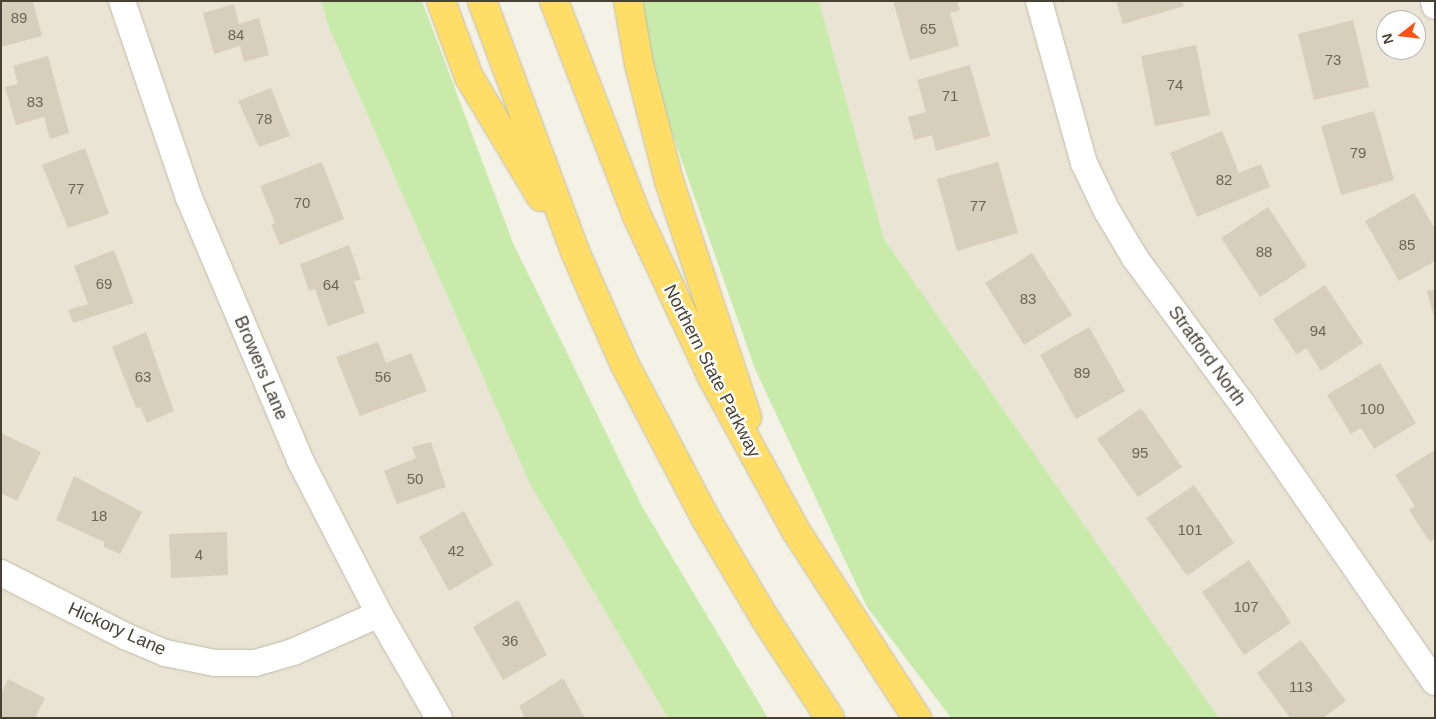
<!DOCTYPE html>
<style>
body{margin:0}
#map{position:relative;width:1436px;height:719px;overflow:hidden;background:#f4f2e6;font-family:Helvetica,sans-serif}
div>[style]{position:absolute}
.residential>*{inset:0;background:#e9e4d4}
.green>*{inset:0;background:#c8ebac}
.building>*{inset:0;background:#d7cfbb}
.roads{filter:drop-shadow(0 0 1px #c0bba8) drop-shadow(0 0 1px #c0bba8)}
.minor>*{height:26px;margin:-13px;padding:0 13px;transform-origin:13px;border-radius:13px;background:#fff}
.motorway>*{height:28px;margin:-14px;padding:0 14px;transform-origin:14px;border-radius:14px;background:#ffdd67}
span{translate:-50% -50%;white-space:nowrap;text-align:center;line-height:1.15;-webkit-text-stroke:4.5px #fff;paint-order:stroke}
.number-label{font-size:15px;color:#6c6556}
.number-label span{-webkit-text-stroke-width:0}
.street-label{font-size:18px;color:#484235}
.frame{position:absolute;inset:0;border:2px solid #484235;pointer-events:none}
.north{position:absolute;left:1376px;top:10px;width:50px;height:50px;box-sizing:border-box;background:#fff;border:1px solid #b6b3ae;border-radius:50%;rotate:254deg;font-size:14px;font-weight:700;line-height:20px;text-align:center;color:#484235}
.north::after{content:'';display:block;margin:auto;width:18px;height:22px;background:#ff5113;clip-path:polygon(50% 0,100% 100%,50% 72%,0 100%)}
</style>
<div id="map">
<div class="residential">
<i style="clip-path:polygon(1px 1px,321px 1px,328px 25px,530px 484px,668px 718px,1px 718px)"></i>
<i style="clip-path:polygon(evenodd,819px 1px,1435px 1px,1435px 718px,1219px 718px,884px 239px,819px 1px,1386px 20px,1416px 20px,1416px 50px,1386px 50px,1386px 20px)"></i>
</div>
<div class="green">
<i style="clip-path:polygon(321px 1px,422px 1px,513px 243px,643px 508px,768px 718px,668px 718px,530px 484px,328px 25px)"></i>
<i style="clip-path:polygon(641px 1px,819px 1px,884px 239px,1219px 718px,951px 718px,867px 607px,755px 369px,651px 73px)"></i>
</div>
<div class="building">
<i style="clip-path:polygon(1px 1px,33px 1px,42px 36px,1px 47px)"></i>
<i style="clip-path:polygon(893px 1px,957px 1px,960px 10px,950px 13px,959px 46px,910px 60px)"></i>
<i style="clip-path:polygon(1116px 1px,1182px 1px,1184px 6px,1123px 24px)"></i>
<i style="clip-path:polygon(234px 4px,239px 24px,259px 18px,269px 55px,244px 62px,240px 46px,214px 54px,203px 13px)"></i>
<i style="clip-path:polygon(1353px 20px,1369px 87px,1314px 100px,1298px 34px)"></i>
<i style="clip-path:polygon(1196px 45px,1210px 115px,1155px 126px,1141px 56px)"></i>
<i style="clip-path:polygon(48px 56px,69px 133px,50px 139px,44px 117px,16px 125px,5px 87px,18px 84px,13px 66px)"></i>
<i style="clip-path:polygon(970px 65px,990px 136px,936px 151px,932px 135px,914px 140px,908px 117px,926px 112px,917px 80px)"></i>
<i style="clip-path:polygon(271px 88px,290px 136px,259px 147px,238px 101px)"></i>
<i style="clip-path:polygon(1374px 111px,1394px 180px,1341px 195px,1321px 126px)"></i>
<i style="clip-path:polygon(1222px 131px,1239px 173px,1261px 164px,1270px 187px,1197px 217px,1170px 153px)"></i>
<i style="clip-path:polygon(85px 148px,109px 214px,68px 228px,42px 165px)"></i>
<i style="clip-path:polygon(322px 162px,344px 219px,280px 245px,271px 225px,275px 223px,260px 186px)"></i>
<i style="clip-path:polygon(998px 162px,1018px 233px,957px 251px,937px 179px)"></i>
<i style="clip-path:polygon(1414px 193px,1435px 229px,1435px 261px,1399px 281px,1365px 221px)"></i>
<i style="clip-path:polygon(1268px 207px,1307px 266px,1260px 297px,1221px 238px)"></i>
<i style="clip-path:polygon(349px 245px,361px 280px,354px 281px,365px 313px,328px 326px,315px 289px,309px 291px,300px 264px)"></i>
<i style="clip-path:polygon(114px 250px,134px 303px,73px 323px,68px 310px,88px 304px,74px 266px)"></i>
<i style="clip-path:polygon(1032px 253px,1072px 315px,1024px 345px,985px 283px)"></i>
<i style="clip-path:polygon(1325px 285px,1363px 343px,1321px 371px,1306px 348px,1297px 355px,1273px 319px)"></i>
<i style="clip-path:polygon(1435px 289px,1435px 316px,1434px 317px,1427px 291px)"></i>
<i style="clip-path:polygon(1089px 327px,1125px 391px,1076px 419px,1040px 355px)"></i>
<i style="clip-path:polygon(146px 332px,174px 411px,147px 423px,140px 407px,136px 408px,112px 347px)"></i>
<i style="clip-path:polygon(378px 342px,386px 363px,411px 353px,427px 391px,360px 416px,336px 357px)"></i>
<i style="clip-path:polygon(1380px 363px,1416px 423px,1374px 449px,1361px 428px,1351px 434px,1327px 395px)"></i>
<i style="clip-path:polygon(1141px 408px,1182px 467px,1138px 497px,1097px 439px)"></i>
<i style="clip-path:polygon(1px 433px,41px 452px,17px 501px,1px 493px)"></i>
<i style="clip-path:polygon(431px 442px,446px 487px,397px 504px,384px 471px,416px 458px,412px 447px)"></i>
<i style="clip-path:polygon(1435px 450px,1435px 539px,1430px 542px,1409px 510px,1415px 506px,1395px 475px)"></i>
<i style="clip-path:polygon(74px 476px,142px 512px,120px 554px,104px 547px,104px 542px,56px 520px)"></i>
<i style="clip-path:polygon(1194px 485px,1234px 543px,1187px 576px,1146px 518px)"></i>
<i style="clip-path:polygon(464px 511px,493px 565px,449px 591px,419px 537px)"></i>
<i style="clip-path:polygon(227px 532px,228px 575px,171px 578px,169px 534px)"></i>
<i style="clip-path:polygon(1249px 560px,1291px 623px,1244px 655px,1202px 592px)"></i>
<i style="clip-path:polygon(518px 600px,547px 655px,503px 680px,473px 627px)"></i>
<i style="clip-path:polygon(1301px 640px,1346px 701px,1323px 718px,1290px 718px,1257px 673px)"></i>
<i style="clip-path:polygon(563px 678px,585px 718px,525px 718px,519px 706px)"></i>
<i style="clip-path:polygon(8px 679px,45px 698px,35px 718px,1px 717px,1px 694px)"></i>
</div>
<div class="roads">
<div class="minor">
<i style="left:122px;top:1px;width:208px;rotate:71.2deg"></i>
<i style="left:189px;top:198px;width:285px;rotate:67deg"></i>
<i style="left:300px;top:460px;width:173px;rotate:62.8deg"></i>
<i style="left:379px;top:614px;width:120px;rotate:60deg"></i>
<i style="left:1039px;top:1px;width:168px;rotate:74.5deg"></i>
<i style="left:1084px;top:163px;width:53px;rotate:64.4deg"></i>
<i style="left:1107px;top:211px;width:55px;rotate:59.2deg"></i>
<i style="left:1135px;top:258px;width:182px;rotate:53.7deg"></i>
<i style="left:1243px;top:405px;width:337px;rotate:55.3deg"></i>
<i style="left:1434px;top:1px;width:5px;rotate:79deg"></i>
<i style="left:1px;top:573px;width:141px;rotate:26.9deg"></i>
<i style="left:127px;top:637px;width:41px;rotate:22.8deg"></i>
<i style="left:165px;top:653px;width:51px;rotate:11.3deg"></i>
<i style="left:215px;top:663px;width:40px"></i>
<i style="left:255px;top:663px;width:40px;rotate:-16deg"></i>
<i style="left:293px;top:652px;width:94px;rotate:-23.8deg"></i>
</div>
<div class="motorway">
<i style="left:441px;top:1px;width:81px;rotate:69.8deg"></i>
<i style="left:469px;top:77px;width:140px;rotate:59deg"></i>
<i style="left:482px;top:1px;width:270px;rotate:69.6deg"></i>
<i style="left:576px;top:254px;width:119px;rotate:66.2deg"></i>
<i style="left:624px;top:363px;width:176px;rotate:62.3deg"></i>
<i style="left:706px;top:519px;width:117px;rotate:59.3deg"></i>
<i style="left:766px;top:620px;width:117px;rotate:56.9deg"></i>
<i style="left:554px;top:1px;width:230px;rotate:68.9deg"></i>
<i style="left:637px;top:216px;width:178px;rotate:65deg"></i>
<i style="left:712px;top:377px;width:175px;rotate:61.4deg"></i>
<i style="left:796px;top:531px;width:223px;rotate:57.1deg"></i>
<i style="left:628px;top:1px;width:64px;rotate:80.1deg"></i>
<i style="left:639px;top:64px;width:121px;rotate:75.6deg"></i>
<i style="left:669px;top:181px;width:249px;rotate:71.7deg"></i>
</div>
</div>
<div class="number-label">
<span style="left:19px;top:18px">89</span>
<span style="left:928px;top:29px">65</span>
<span style="left:236px;top:35px">84</span>
<span style="left:1333px;top:60px">73</span>
<span style="left:1175px;top:85px">74</span>
<span style="left:950px;top:96px">71</span>
<span style="left:35px;top:102px">83</span>
<span style="left:264px;top:119px">78</span>
<span style="left:1358px;top:153px">79</span>
<span style="left:1224px;top:180px">82</span>
<span style="left:76px;top:189px">77</span>
<span style="left:302px;top:203px">70</span>
<span style="left:978px;top:206px">77</span>
<span style="left:1407px;top:245px">85</span>
<span style="left:1264px;top:252px">88</span>
<span style="left:104px;top:284px">69</span>
<span style="left:331px;top:285px">64</span>
<span style="left:1028px;top:299px">83</span>
<span style="left:1318px;top:331px">94</span>
<span style="left:1082px;top:373px">89</span>
<span style="left:143px;top:377px">63</span>
<span style="left:383px;top:377px">56</span>
<span style="left:1372px;top:409px">100</span>
<span style="left:1140px;top:453px">95</span>
<span style="left:415px;top:479px">50</span>
<span style="left:99px;top:516px">18</span>
<span style="left:1190px;top:530px">101</span>
<span style="left:456px;top:551px">42</span>
<span style="left:199px;top:555px">4</span>
<span style="left:1246px;top:607px">107</span>
<span style="left:510px;top:641px">36</span>
<span style="left:1301px;top:687px">113</span>
</div>
<div class="street-label">
<span style="left:1207px;top:356px;rotate:54deg">Stratford North</span>
<span style="left:261px;top:368px;rotate:67deg">Browers Lane</span>
<span style="left:712px;top:371px;rotate:63deg">Northern State Parkway</span>
<span style="left:117px;top:629px;rotate:24deg">Hickory Lane</span>
</div>
<div class="frame"></div>
<div class="north">N</div>
</div>
